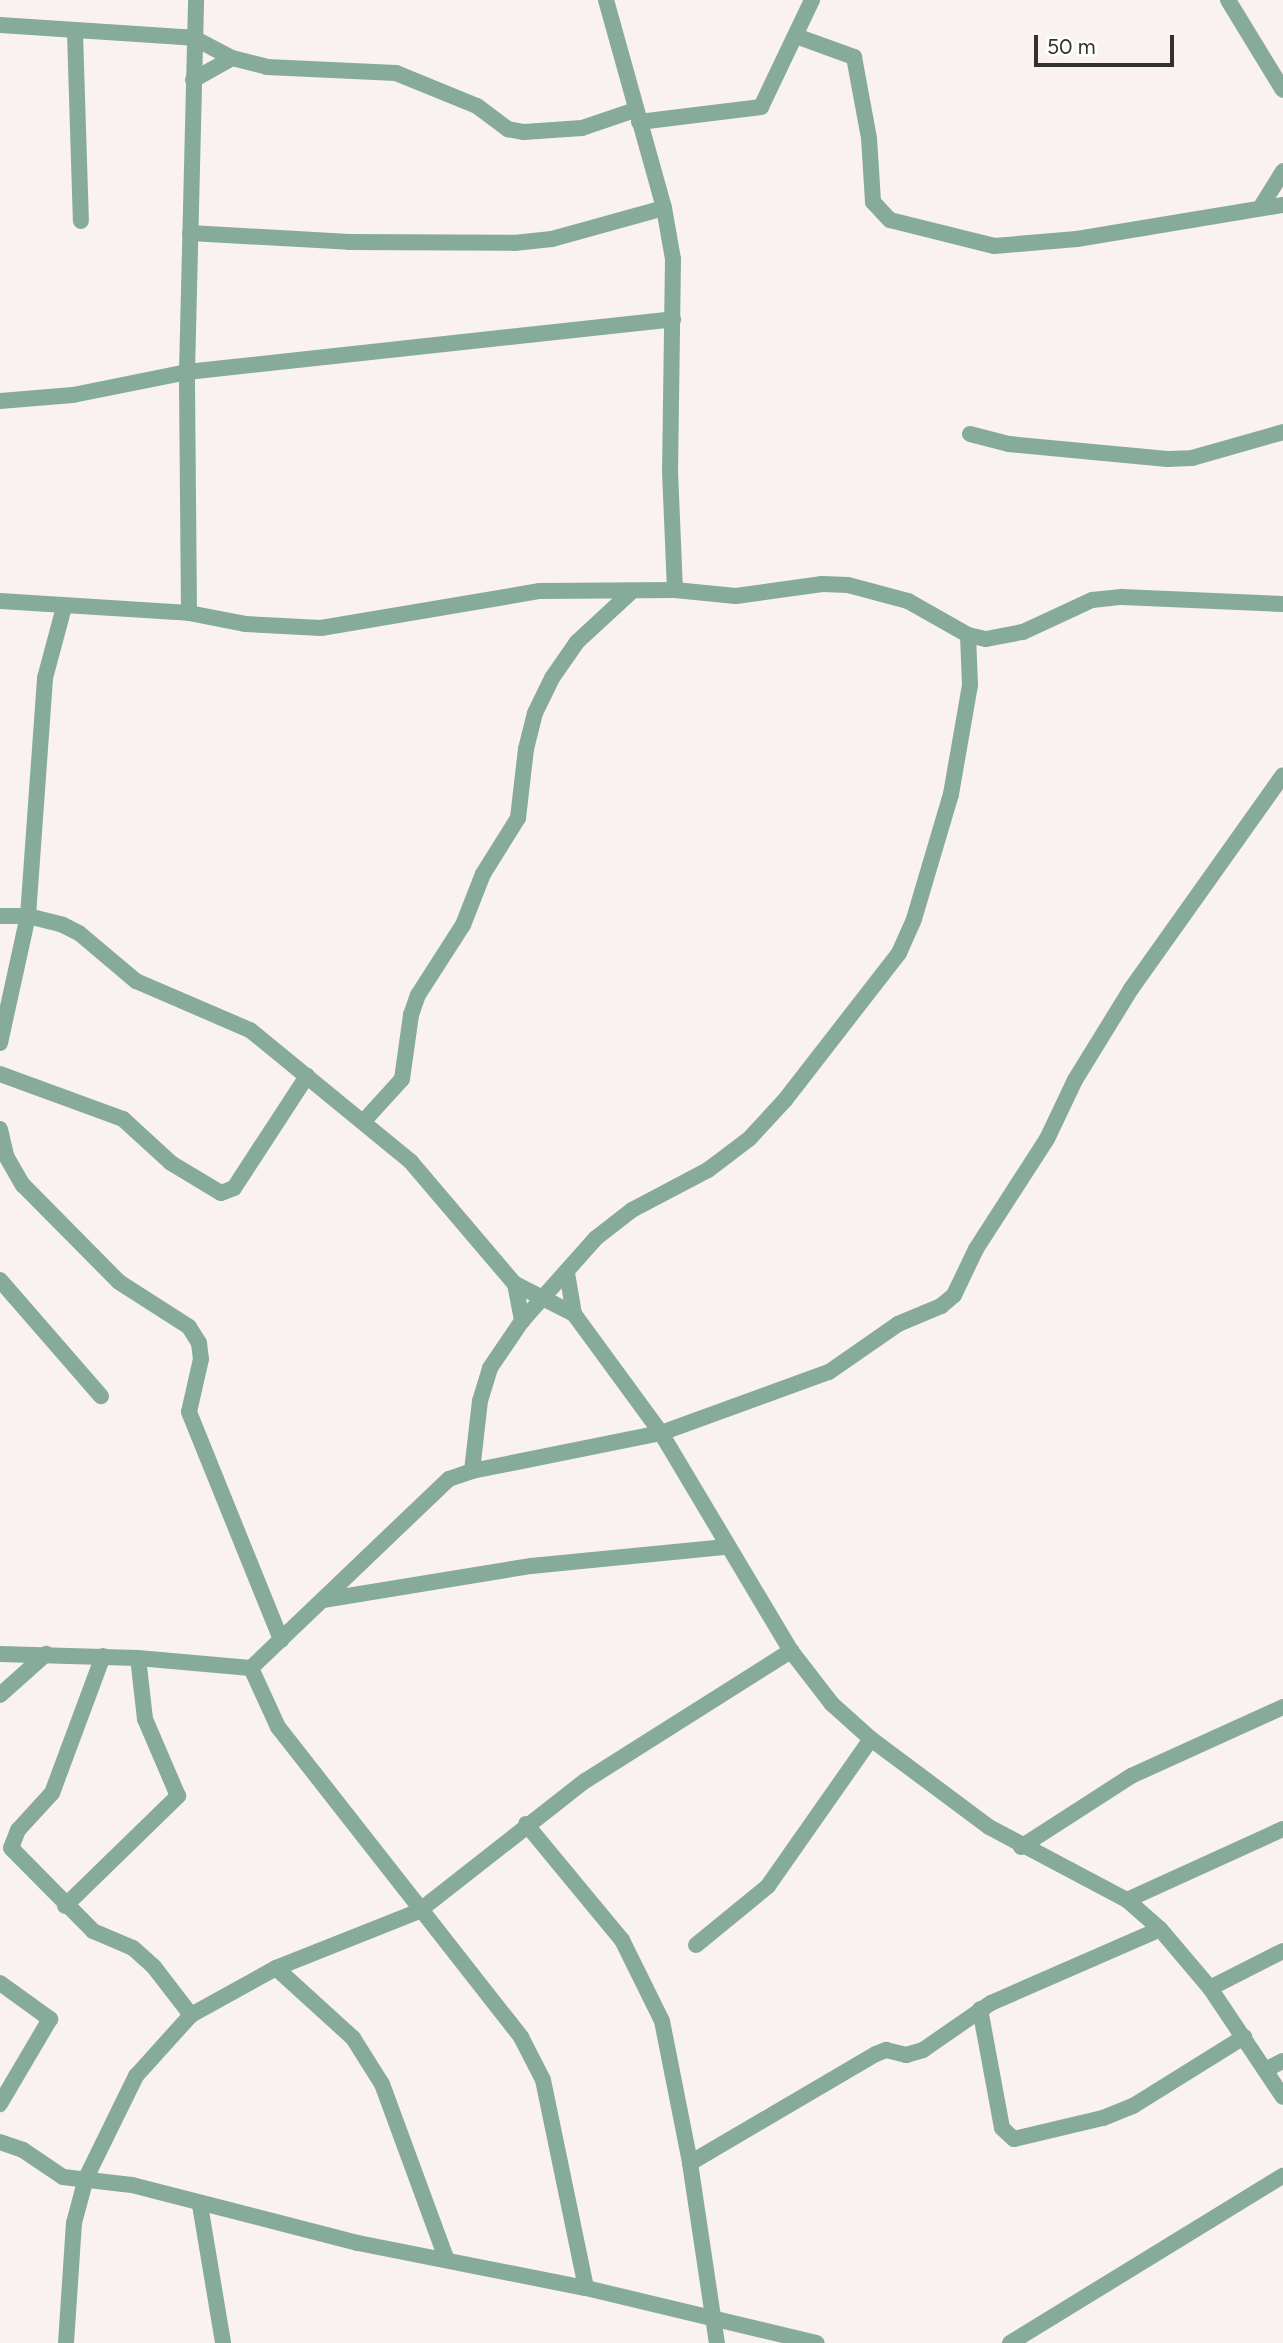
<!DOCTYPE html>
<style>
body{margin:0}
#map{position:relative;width:1283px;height:2343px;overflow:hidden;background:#f9f2f0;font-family:Figtree,sans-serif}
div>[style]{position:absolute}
.minor>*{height:16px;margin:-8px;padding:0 8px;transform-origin:8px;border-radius:8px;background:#87ab9a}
span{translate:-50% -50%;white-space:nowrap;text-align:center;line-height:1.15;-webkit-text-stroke:7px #fff;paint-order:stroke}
.scale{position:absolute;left:1034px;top:35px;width:140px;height:32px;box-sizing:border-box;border:4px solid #333130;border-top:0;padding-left:9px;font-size:21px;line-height:24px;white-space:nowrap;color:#333130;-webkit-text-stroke:5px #fff;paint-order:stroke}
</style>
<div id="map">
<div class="minor">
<i style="left:606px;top:0;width:216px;rotate:74.4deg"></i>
<i style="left:664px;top:208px;width:52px;rotate:80deg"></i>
<i style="left:673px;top:259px;width:212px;rotate:90.8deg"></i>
<i style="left:670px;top:471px;width:119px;rotate:87.6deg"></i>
<i style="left:1228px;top:0;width:105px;rotate:58.6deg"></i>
<i style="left:0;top:25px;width:194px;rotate:3.8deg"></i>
<i style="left:194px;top:38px;width:43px;rotate:27.8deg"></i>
<i style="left:232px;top:58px;width:36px;rotate:14deg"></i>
<i style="left:267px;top:67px;width:129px;rotate:2.7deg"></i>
<i style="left:396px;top:73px;width:87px;rotate:22.2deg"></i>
<i style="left:477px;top:106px;width:39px;rotate:37deg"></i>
<i style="left:508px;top:129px;width:16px;rotate:11deg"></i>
<i style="left:524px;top:132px;width:58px;rotate:-3.9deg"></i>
<i style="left:582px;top:128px;width:56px;rotate:-18.8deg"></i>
<i style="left:75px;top:33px;width:188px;rotate:88.2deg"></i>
<i style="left:796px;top:36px;width:62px;rotate:19.9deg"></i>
<i style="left:854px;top:57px;width:82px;rotate:79.5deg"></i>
<i style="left:869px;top:138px;width:64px;rotate:86.4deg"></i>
<i style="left:873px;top:202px;width:25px;rotate:47deg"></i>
<i style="left:890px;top:220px;width:107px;rotate:14deg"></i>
<i style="left:994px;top:246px;width:83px;rotate:-4.8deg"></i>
<i style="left:1077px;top:239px;width:209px;rotate:-9.4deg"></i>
<i style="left:193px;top:80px;width:45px;rotate:-29.4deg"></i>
<i style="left:639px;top:122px;width:123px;rotate:-7deg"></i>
<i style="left:761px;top:107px;width:119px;rotate:-64.5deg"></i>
<i style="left:1262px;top:205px;width:40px;rotate:-58deg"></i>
<i style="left:190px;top:233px;width:159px;rotate:3.2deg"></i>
<i style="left:349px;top:242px;width:165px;rotate:0.3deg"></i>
<i style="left:514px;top:243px;width:38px;rotate:-6deg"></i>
<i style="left:552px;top:239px;width:116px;rotate:-15.5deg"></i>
<i style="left:0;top:401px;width:73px;rotate:-4.7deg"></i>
<i style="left:73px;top:395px;width:116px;rotate:-11.4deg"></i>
<i style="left:187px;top:372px;width:489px;rotate:-6.2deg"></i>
<i style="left:970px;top:434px;width:40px;rotate:14.4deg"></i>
<i style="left:1009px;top:444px;width:159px;rotate:5.4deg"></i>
<i style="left:1167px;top:459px;width:25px;rotate:-2deg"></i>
<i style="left:1192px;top:458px;width:95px;rotate:-15.9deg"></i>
<i style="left:0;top:601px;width:189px;rotate:3.6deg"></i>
<i style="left:189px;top:613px;width:57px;rotate:11.1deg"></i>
<i style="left:245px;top:624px;width:76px;rotate:3deg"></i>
<i style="left:321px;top:628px;width:222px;rotate:-9.6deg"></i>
<i style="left:540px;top:591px;width:135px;rotate:-0.4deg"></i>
<i style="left:675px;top:590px;width:61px;rotate:5.6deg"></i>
<i style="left:736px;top:596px;width:87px;rotate:-7.9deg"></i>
<i style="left:822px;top:584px;width:26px;rotate:2deg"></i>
<i style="left:848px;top:585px;width:62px;rotate:14.9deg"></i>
<i style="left:908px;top:601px;width:69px;rotate:29.5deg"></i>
<i style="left:968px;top:635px;width:18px;rotate:13deg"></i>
<i style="left:986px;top:639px;width:38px;rotate:-11deg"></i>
<i style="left:1023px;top:632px;width:76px;rotate:-24.9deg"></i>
<i style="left:1092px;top:600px;width:30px;rotate:-6deg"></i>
<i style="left:1122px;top:597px;width:161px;rotate:2.5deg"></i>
<i style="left:189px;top:613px;width:241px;rotate:-90.5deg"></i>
<i style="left:187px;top:372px;width:372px;rotate:-88.6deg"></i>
<i style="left:0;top:916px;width:28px"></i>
<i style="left:28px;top:916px;width:36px;rotate:14deg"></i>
<i style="left:63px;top:925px;width:18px;rotate:27deg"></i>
<i style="left:79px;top:933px;width:75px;rotate:40.1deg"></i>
<i style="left:136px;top:981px;width:124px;rotate:23.3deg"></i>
<i style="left:250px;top:1030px;width:208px;rotate:39.3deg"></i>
<i style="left:411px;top:1162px;width:160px;rotate:49.6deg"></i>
<i style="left:515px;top:1284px;width:66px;rotate:27deg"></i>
<i style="left:574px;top:1314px;width:147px;rotate:53.8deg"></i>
<i style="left:661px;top:1433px;width:254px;rotate:59.2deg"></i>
<i style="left:791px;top:1651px;width:67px;rotate:52.3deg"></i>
<i style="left:832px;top:1704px;width:52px;rotate:41.9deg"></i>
<i style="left:871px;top:1739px;width:147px;rotate:36.7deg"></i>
<i style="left:989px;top:1827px;width:156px;rotate:27.9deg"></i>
<i style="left:1127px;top:1900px;width:44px;rotate:41.3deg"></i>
<i style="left:1160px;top:1929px;width:77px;rotate:49.7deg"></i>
<i style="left:1210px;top:1988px;width:131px;rotate:56.2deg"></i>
<i style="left:0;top:1043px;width:130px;rotate:-77.6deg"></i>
<i style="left:28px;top:916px;width:239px;rotate:-85.9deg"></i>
<i style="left:45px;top:678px;width:73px;rotate:-75deg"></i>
<i style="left:0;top:1074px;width:131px;rotate:20.1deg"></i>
<i style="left:123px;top:1119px;width:65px;rotate:42.5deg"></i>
<i style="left:171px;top:1163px;width:58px;rotate:31deg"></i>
<i style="left:221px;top:1193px;width:14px;rotate:-21deg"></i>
<i style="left:234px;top:1188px;width:134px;rotate:-56.9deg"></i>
<i style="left:363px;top:1122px;width:58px;rotate:-47.8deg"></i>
<i style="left:402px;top:1079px;width:65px;rotate:-82deg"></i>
<i style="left:411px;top:1015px;width:21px;rotate:-71deg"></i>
<i style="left:418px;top:995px;width:83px;rotate:-57.3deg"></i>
<i style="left:463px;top:925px;width:55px;rotate:-68.6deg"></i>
<i style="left:483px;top:874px;width:66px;rotate:-58deg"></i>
<i style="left:518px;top:818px;width:69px;rotate:-83.4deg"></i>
<i style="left:526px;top:749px;width:37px;rotate:-76deg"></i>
<i style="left:535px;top:713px;width:39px;rotate:-64deg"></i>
<i style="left:552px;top:678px;width:44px;rotate:-55.2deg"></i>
<i style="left:577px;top:642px;width:72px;rotate:-42.8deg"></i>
<i style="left:0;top:1129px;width:28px;rotate:77deg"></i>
<i style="left:6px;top:1156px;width:34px;rotate:60deg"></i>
<i style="left:23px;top:1185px;width:136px;rotate:45.3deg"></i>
<i style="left:119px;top:1282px;width:83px;rotate:32.7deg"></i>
<i style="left:189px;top:1327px;width:19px;rotate:58deg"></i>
<i style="left:199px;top:1343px;width:16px;rotate:83deg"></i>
<i style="left:201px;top:1359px;width:54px;rotate:102.8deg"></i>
<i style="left:189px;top:1412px;width:246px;rotate:68deg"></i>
<i style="left:567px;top:1273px;width:42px;rotate:80.3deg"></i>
<i style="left:0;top:1280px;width:154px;rotate:49deg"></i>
<i style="left:515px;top:1284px;width:38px;rotate:79deg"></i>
<i style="left:472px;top:1471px;width:70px;rotate:-83.5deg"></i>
<i style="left:480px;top:1401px;width:34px;rotate:-73deg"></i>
<i style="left:490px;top:1368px;width:57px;rotate:-55.8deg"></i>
<i style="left:522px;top:1321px;width:111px;rotate:-48.3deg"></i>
<i style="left:596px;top:1238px;width:46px;rotate:-37.9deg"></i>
<i style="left:632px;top:1210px;width:86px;rotate:-27.8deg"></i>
<i style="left:708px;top:1170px;width:51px;rotate:-37.1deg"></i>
<i style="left:749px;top:1139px;width:53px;rotate:-47.3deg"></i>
<i style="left:785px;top:1100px;width:186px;rotate:-52.2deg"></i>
<i style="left:899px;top:953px;width:37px;rotate:-66deg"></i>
<i style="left:914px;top:919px;width:130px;rotate:-73.5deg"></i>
<i style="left:951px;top:794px;width:111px;rotate:-80.1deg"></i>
<i style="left:970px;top:685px;width:50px;rotate:-92.3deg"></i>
<i style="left:323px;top:1600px;width:211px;rotate:-9.3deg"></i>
<i style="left:531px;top:1566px;width:196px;rotate:-5.6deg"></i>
<i style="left:0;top:1654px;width:138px;rotate:1.7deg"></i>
<i style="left:138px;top:1658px;width:113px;rotate:5.1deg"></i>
<i style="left:251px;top:1668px;width:274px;rotate:-43.7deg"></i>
<i style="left:449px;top:1479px;width:24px;rotate:-19deg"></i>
<i style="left:472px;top:1471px;width:193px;rotate:-11.4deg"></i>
<i style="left:661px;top:1433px;width:179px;rotate:-20deg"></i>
<i style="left:829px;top:1372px;width:84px;rotate:-34.8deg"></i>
<i style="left:898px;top:1324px;width:47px;rotate:-22.7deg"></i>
<i style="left:941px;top:1306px;width:17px;rotate:-40deg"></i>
<i style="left:954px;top:1295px;width:51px;rotate:-64.4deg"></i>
<i style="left:976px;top:1249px;width:131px;rotate:-57.2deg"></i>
<i style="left:1047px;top:1139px;width:65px;rotate:-64.6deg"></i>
<i style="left:1075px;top:1080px;width:107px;rotate:-58.4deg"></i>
<i style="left:1131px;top:989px;width:262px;rotate:-54.6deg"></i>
<i style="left:103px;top:1656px;width:146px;rotate:110.4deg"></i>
<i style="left:52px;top:1793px;width:50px;rotate:132.6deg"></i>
<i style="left:18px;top:1830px;width:19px;rotate:111deg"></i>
<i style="left:11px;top:1848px;width:117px;rotate:45.3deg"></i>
<i style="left:93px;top:1931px;width:43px;rotate:23deg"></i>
<i style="left:133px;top:1948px;width:28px;rotate:42deg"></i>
<i style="left:154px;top:1967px;width:61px;rotate:52.4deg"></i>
<i style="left:251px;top:1668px;width:65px;rotate:65.4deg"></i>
<i style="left:278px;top:1727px;width:394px;rotate:51.9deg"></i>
<i style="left:521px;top:2037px;width:48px;rotate:62.9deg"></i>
<i style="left:543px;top:2080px;width:212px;rotate:78.3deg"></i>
<i style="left:0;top:1695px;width:62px;rotate:-41.7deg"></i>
<i style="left:526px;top:1824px;width:151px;rotate:50.4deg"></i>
<i style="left:622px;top:1940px;width:90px;rotate:63.7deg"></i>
<i style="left:662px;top:2021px;width:145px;rotate:78.8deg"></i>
<i style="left:690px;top:2163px;width:182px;rotate:81.5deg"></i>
<i style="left:1021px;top:1847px;width:131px;rotate:-32.8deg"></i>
<i style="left:1131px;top:1776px;width:167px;rotate:-24.4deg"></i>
<i style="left:1127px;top:1900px;width:171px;rotate:-24.5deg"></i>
<i style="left:65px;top:1906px;width:158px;rotate:-44.2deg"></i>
<i style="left:178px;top:1796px;width:84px;rotate:-113.2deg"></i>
<i style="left:145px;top:1719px;width:61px;rotate:-96.5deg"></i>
<i style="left:696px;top:1945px;width:93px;rotate:-39.3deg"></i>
<i style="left:768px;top:1886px;width:179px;rotate:-55deg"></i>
<i style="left:276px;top:1968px;width:104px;rotate:42.3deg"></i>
<i style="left:353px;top:2038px;width:54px;rotate:57.8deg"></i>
<i style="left:382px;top:2084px;width:185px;rotate:69.8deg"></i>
<i style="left:0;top:1983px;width:62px;rotate:35.8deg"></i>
<i style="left:50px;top:2019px;width:99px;rotate:120.5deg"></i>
<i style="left:1210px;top:1988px;width:82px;rotate:-26.9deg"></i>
<i style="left:980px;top:2009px;width:121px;rotate:79.5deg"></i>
<i style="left:1002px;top:2128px;width:16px;rotate:43deg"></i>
<i style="left:1014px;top:2139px;width:91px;rotate:-13.3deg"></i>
<i style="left:1103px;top:2118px;width:32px;rotate:-22deg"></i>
<i style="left:1133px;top:2106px;width:131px;rotate:-31.9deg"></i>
<i style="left:1265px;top:2070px;width:20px;rotate:-27deg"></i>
<i style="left:0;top:2142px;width:24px;rotate:19deg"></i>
<i style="left:23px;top:2150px;width:48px;rotate:34deg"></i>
<i style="left:63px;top:2177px;width:69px;rotate:6.6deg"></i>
<i style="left:132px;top:2185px;width:233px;rotate:14.4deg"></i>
<i style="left:358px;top:2243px;width:232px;rotate:11.2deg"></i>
<i style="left:586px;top:2288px;width:237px;rotate:13.4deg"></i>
<i style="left:690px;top:2163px;width:216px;rotate:-30.4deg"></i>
<i style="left:876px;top:2054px;width:11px;rotate:-22deg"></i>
<i style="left:886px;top:2050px;width:21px;rotate:14deg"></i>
<i style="left:906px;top:2055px;width:18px;rotate:-16deg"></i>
<i style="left:923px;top:2050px;width:83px;rotate:-34.7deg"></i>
<i style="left:991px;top:2003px;width:184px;rotate:-23.6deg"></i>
<i style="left:200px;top:2205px;width:140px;rotate:80.5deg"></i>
<i style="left:66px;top:2343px;width:120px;rotate:-86.2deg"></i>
<i style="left:74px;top:2223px;width:47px;rotate:-75.1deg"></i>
<i style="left:86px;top:2178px;width:114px;rotate:-63.9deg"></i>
<i style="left:136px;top:2076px;width:82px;rotate:-48deg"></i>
<i style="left:191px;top:2015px;width:97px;rotate:-28.9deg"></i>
<i style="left:276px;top:1968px;width:154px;rotate:-21.7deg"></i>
<i style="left:419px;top:1911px;width:211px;rotate:-38.1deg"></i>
<i style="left:585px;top:1781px;width:244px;rotate:-32.3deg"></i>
<i style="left:1010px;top:2343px;width:320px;rotate:-31.5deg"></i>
</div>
<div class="scale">50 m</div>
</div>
